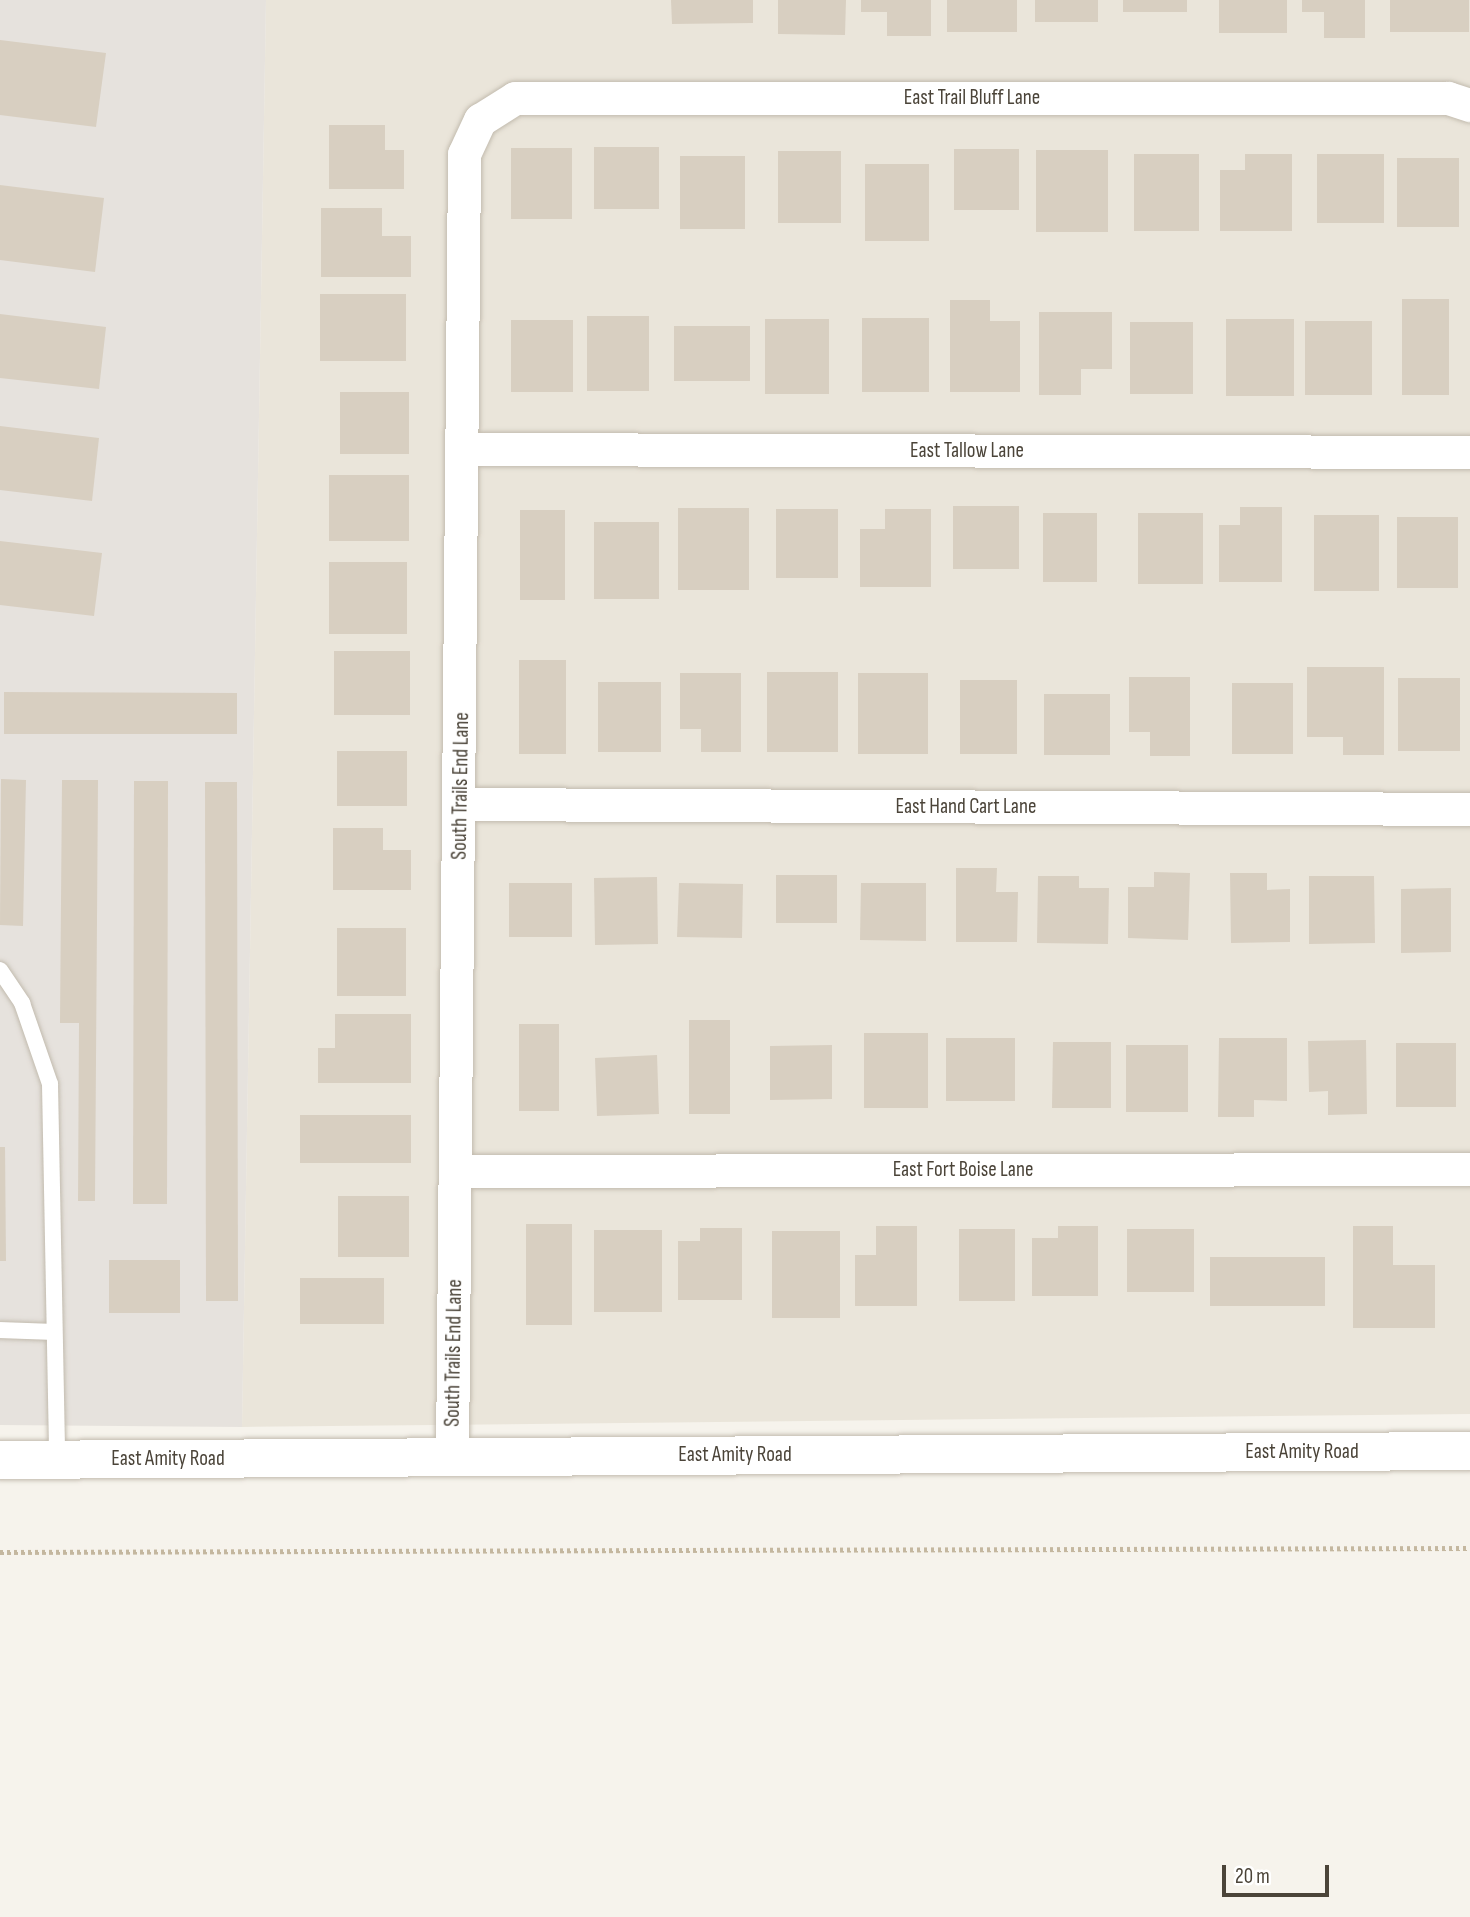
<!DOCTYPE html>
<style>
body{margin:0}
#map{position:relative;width:1470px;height:1917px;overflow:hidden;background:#f6f3ec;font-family:"Sofia Sans Condensed",sans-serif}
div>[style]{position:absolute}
.residential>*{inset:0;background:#eae5da}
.industrial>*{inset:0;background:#e6e2dd}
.building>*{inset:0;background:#d8cfc1}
.path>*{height:4.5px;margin-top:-2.25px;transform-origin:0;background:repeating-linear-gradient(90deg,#c4b79f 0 3.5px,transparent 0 7px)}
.roads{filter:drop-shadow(0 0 2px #c2bbae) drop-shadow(0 0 2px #c2bbae)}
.service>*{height:16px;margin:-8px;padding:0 8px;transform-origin:8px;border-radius:8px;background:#fff}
.minor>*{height:33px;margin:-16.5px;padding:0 16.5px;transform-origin:16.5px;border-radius:16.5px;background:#fff}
.tertiary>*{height:38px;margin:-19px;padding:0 19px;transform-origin:19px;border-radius:19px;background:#fff}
span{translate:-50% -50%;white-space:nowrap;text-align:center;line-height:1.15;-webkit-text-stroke:7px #fff;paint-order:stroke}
.street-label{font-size:21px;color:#4b4439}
.scale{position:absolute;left:1222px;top:1865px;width:107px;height:32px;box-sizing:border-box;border:4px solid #4b4439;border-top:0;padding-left:9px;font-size:21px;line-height:24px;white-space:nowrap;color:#4b4439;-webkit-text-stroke:5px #fff;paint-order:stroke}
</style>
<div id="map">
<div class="residential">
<i style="clip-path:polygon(266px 0,1470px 0,1470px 1414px,242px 1427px)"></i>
</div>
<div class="industrial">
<i style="clip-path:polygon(0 0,266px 0,242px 1427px,0 1425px)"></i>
</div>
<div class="building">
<i style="clip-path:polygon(671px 0,753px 0,753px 23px,672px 24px)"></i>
<i style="clip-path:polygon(778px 0,846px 0,845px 35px,778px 34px)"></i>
<i style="clip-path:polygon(861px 0,931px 0,931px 36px,887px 36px,887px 12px,861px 12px)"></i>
<i style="clip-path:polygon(947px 0,1017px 0,1017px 32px,947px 32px)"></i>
<i style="clip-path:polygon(1035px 0,1098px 0,1098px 22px,1035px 22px)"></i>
<i style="clip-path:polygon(1123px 0,1187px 0,1187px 12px,1123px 12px)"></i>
<i style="clip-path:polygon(1219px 0,1287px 0,1287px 33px,1219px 33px)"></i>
<i style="clip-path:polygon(1302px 0,1365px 0,1365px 38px,1324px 38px,1324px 12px,1302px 12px)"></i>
<i style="clip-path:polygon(1390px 0,1469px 0,1469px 32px,1390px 32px)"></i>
<i style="clip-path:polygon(0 40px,106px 53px,96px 127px,0 115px)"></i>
<i style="clip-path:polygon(329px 125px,385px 125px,385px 150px,404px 150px,404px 189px,329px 189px)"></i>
<i style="clip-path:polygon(594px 147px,659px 147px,659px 209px,594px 209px)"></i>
<i style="clip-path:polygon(511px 148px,572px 148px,572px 219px,511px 219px)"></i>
<i style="clip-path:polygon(954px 149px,1019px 149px,1019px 210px,954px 210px)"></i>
<i style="clip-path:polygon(1036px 150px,1108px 150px,1108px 232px,1036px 232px)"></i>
<i style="clip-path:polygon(778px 151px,841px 151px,841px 223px,778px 223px)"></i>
<i style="clip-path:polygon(1134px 154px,1199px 154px,1199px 231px,1134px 231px)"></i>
<i style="clip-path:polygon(1245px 154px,1292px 154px,1292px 231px,1220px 231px,1220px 170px,1245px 170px)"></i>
<i style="clip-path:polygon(1317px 154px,1384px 154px,1384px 223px,1317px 223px)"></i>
<i style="clip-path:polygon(680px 156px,745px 156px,745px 229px,680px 229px)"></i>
<i style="clip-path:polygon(1397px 158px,1459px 158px,1459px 227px,1397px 227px)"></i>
<i style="clip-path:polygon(865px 164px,929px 164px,929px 241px,865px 241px)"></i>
<i style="clip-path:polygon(0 185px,104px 198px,95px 272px,0 260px)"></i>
<i style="clip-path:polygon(321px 208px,382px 208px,382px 236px,411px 236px,411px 277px,321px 277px)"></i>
<i style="clip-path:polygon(320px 294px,406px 294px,406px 361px,320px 361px)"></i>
<i style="clip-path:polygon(1402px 299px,1449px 299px,1449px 395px,1402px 395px)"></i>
<i style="clip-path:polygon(950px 300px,990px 300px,990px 321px,1020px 321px,1020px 392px,950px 392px)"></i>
<i style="clip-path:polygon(1039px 312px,1112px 312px,1112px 369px,1081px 369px,1081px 395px,1039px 395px)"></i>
<i style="clip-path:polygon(0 314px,106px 327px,99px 389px,0 378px)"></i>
<i style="clip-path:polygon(587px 316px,649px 316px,649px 391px,587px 391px)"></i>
<i style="clip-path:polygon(862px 318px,929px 318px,929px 392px,862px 392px)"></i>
<i style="clip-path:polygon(765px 319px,829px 319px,829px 394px,765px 394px)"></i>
<i style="clip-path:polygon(1226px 319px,1294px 319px,1294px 396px,1226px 396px)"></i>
<i style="clip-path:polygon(511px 320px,573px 320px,573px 392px,511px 392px)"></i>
<i style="clip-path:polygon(1305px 321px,1372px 321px,1372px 395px,1305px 395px)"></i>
<i style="clip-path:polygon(1130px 322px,1193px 322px,1193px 394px,1130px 394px)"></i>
<i style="clip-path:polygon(674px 326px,750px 326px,750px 381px,674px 381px)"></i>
<i style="clip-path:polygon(340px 392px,409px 392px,409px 454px,340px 454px)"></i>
<i style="clip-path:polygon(0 426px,99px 438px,92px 501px,0 490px)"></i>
<i style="clip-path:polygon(329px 475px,409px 475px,409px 541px,329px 541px)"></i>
<i style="clip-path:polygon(953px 506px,1019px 506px,1019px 569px,953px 569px)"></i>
<i style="clip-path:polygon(1240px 507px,1282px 507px,1282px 582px,1219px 582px,1219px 525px,1240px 525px)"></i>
<i style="clip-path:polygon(678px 508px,749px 508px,749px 590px,678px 590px)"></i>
<i style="clip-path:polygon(776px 509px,838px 509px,838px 578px,776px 578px)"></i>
<i style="clip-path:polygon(885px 509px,931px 509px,931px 587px,860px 587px,860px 529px,885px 529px)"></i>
<i style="clip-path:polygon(520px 510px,565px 510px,565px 600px,520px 600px)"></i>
<i style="clip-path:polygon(1043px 513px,1097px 513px,1097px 582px,1043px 582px)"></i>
<i style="clip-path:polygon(1138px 513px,1203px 513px,1203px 584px,1138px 584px)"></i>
<i style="clip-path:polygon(1314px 515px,1379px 515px,1379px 591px,1314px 591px)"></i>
<i style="clip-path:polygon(1397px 517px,1458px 517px,1458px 588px,1397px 588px)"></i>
<i style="clip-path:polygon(594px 522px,659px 522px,659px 599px,594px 599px)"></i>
<i style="clip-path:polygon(0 541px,102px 553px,94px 616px,0 605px)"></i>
<i style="clip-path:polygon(329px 562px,407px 562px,407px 634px,329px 634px)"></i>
<i style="clip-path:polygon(334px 651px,410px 651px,410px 715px,334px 715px)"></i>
<i style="clip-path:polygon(519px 660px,566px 660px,566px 754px,519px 754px)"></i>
<i style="clip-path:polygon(1307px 667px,1384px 667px,1384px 755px,1343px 755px,1343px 737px,1307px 737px)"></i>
<i style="clip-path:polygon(767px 672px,838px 672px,838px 752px,767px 752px)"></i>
<i style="clip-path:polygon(680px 673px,741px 673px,741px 752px,701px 752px,701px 729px,680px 729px)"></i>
<i style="clip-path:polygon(858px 673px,928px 673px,928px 754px,858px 754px)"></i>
<i style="clip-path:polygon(1129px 677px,1190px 677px,1190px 756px,1150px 756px,1150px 732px,1129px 732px)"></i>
<i style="clip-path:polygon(1398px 678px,1460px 678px,1460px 751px,1398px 751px)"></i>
<i style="clip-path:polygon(960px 680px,1017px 680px,1017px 754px,960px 754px)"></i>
<i style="clip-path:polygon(598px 682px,661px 682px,661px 752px,598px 752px)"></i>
<i style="clip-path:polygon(1232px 683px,1293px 683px,1293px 754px,1232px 754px)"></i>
<i style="clip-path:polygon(4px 692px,237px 693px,237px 734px,4px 734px)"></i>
<i style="clip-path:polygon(1044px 694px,1110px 694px,1110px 755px,1044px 755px)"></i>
<i style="clip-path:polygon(337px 751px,407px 751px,407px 806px,337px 806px)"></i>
<i style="clip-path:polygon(1px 779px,26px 780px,23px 926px,0 925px)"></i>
<i style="clip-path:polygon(62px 780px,98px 780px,95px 1201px,78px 1201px,79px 1023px,60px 1023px)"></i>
<i style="clip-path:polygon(134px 781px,168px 781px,167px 1204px,133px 1204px)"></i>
<i style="clip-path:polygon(205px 782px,237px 782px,238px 1301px,206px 1301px)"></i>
<i style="clip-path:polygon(333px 828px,383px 828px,383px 850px,411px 850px,411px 890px,333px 890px)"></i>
<i style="clip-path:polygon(956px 868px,997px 868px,996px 892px,1018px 892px,1017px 942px,956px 942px)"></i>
<i style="clip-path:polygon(1154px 872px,1190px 873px,1188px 940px,1128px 938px,1128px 887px,1154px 887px)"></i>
<i style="clip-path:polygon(1230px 873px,1267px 873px,1267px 890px,1290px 889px,1290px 942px,1231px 943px)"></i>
<i style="clip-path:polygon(776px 875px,837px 875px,837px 923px,776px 923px)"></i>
<i style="clip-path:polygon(1038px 876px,1079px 876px,1079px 888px,1109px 888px,1108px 944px,1037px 943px)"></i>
<i style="clip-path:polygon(1309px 876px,1374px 876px,1375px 943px,1309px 944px)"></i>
<i style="clip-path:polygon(657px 877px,658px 944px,595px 945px,594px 878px)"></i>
<i style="clip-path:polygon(509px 883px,572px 883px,572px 937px,509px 937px)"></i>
<i style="clip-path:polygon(679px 883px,743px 884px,742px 938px,677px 937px)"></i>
<i style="clip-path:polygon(861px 883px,926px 883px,926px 941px,860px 940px)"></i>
<i style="clip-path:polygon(1451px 888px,1451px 952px,1401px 953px,1401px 889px)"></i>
<i style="clip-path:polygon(337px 928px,406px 928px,406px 996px,337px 996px)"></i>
<i style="clip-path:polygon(335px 1014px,411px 1014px,411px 1083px,318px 1083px,318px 1048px,335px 1048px)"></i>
<i style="clip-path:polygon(689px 1020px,730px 1020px,730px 1114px,689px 1114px)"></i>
<i style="clip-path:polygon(519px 1024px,559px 1024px,559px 1111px,519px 1111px)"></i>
<i style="clip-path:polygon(864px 1033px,928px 1033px,928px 1108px,864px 1108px)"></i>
<i style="clip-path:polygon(946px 1038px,1015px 1038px,1015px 1101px,946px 1101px)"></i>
<i style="clip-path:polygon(1219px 1038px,1287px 1038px,1287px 1101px,1254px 1100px,1254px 1117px,1218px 1117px)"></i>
<i style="clip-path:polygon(1366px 1040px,1367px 1114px,1328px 1115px,1328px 1091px,1309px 1092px,1308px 1041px)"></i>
<i style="clip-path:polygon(1053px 1042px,1111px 1042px,1111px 1108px,1052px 1108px)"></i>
<i style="clip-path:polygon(1396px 1043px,1456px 1043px,1456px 1107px,1396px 1107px)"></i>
<i style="clip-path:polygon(832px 1045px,832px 1099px,770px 1100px,770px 1046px)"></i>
<i style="clip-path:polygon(1126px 1045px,1188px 1045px,1188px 1112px,1126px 1112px)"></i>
<i style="clip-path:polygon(657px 1055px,659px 1114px,597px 1116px,595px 1058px)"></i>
<i style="clip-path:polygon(300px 1115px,411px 1115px,411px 1163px,300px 1163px)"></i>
<i style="clip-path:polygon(0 1147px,5px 1147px,6px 1261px,0 1261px)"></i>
<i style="clip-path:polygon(338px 1196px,409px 1196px,409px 1257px,338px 1257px)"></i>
<i style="clip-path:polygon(526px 1224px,572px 1224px,572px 1325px,526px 1325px)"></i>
<i style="clip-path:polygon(876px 1226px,917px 1226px,917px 1306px,855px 1306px,855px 1255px,876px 1255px)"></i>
<i style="clip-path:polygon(1058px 1226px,1098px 1226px,1098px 1296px,1032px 1296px,1032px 1238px,1058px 1238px)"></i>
<i style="clip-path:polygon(1353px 1226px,1393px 1226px,1393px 1265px,1435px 1265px,1435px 1328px,1353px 1328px)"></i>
<i style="clip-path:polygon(700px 1228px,742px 1228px,742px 1300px,678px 1300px,678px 1241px,700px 1241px)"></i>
<i style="clip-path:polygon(959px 1229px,1015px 1229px,1015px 1301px,959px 1301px)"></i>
<i style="clip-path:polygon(1127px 1229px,1194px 1229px,1194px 1292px,1127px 1292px)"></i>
<i style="clip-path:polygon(594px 1230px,662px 1230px,662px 1312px,594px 1312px)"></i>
<i style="clip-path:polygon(772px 1231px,840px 1231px,840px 1318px,772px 1318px)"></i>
<i style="clip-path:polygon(1210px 1257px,1325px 1257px,1325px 1306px,1210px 1306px)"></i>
<i style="clip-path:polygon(109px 1260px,180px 1260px,180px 1313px,109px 1313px)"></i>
<i style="clip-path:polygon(300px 1278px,384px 1278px,384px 1324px,300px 1324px)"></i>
</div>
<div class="path">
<i style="left:0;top:1552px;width:1470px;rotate:-0.16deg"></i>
</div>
<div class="roads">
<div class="service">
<i style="left:0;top:970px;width:40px;rotate:56deg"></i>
<i style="left:22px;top:1003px;width:86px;rotate:70.9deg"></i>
<i style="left:50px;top:1084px;width:376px;rotate:88.9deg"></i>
<i style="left:0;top:1330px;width:54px;rotate:2.1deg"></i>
</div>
<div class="minor">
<i style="left:464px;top:449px;width:1006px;rotate:0.17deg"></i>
<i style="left:461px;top:804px;width:1009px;rotate:0.28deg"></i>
<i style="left:456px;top:1171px;width:1014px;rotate:-0.11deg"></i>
<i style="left:452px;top:1457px;width:1303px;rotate:-89.47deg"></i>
<i style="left:464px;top:154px;width:38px;rotate:-65deg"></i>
<i style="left:480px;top:120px;width:41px;rotate:-32.2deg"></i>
<i style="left:515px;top:98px;width:933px"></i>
<i style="left:1448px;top:98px;width:23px;rotate:18deg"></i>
</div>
<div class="tertiary">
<i style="left:0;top:1460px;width:1470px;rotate:-0.35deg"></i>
</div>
</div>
<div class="street-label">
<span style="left:972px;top:98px">East Trail Bluff Lane</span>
<span style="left:967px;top:451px">East Tallow Lane</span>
<span style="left:461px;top:786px;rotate:-89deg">South Trails End Lane</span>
<span style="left:966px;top:807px">East Hand Cart Lane</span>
<span style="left:963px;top:1170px">East Fort Boise Lane</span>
<span style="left:454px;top:1353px;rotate:-89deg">South Trails End Lane</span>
<span style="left:1302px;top:1452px">East Amity Road</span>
<span style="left:735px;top:1455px">East Amity Road</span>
<span style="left:168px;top:1459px">East Amity Road</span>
</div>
<div class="scale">20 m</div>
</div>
